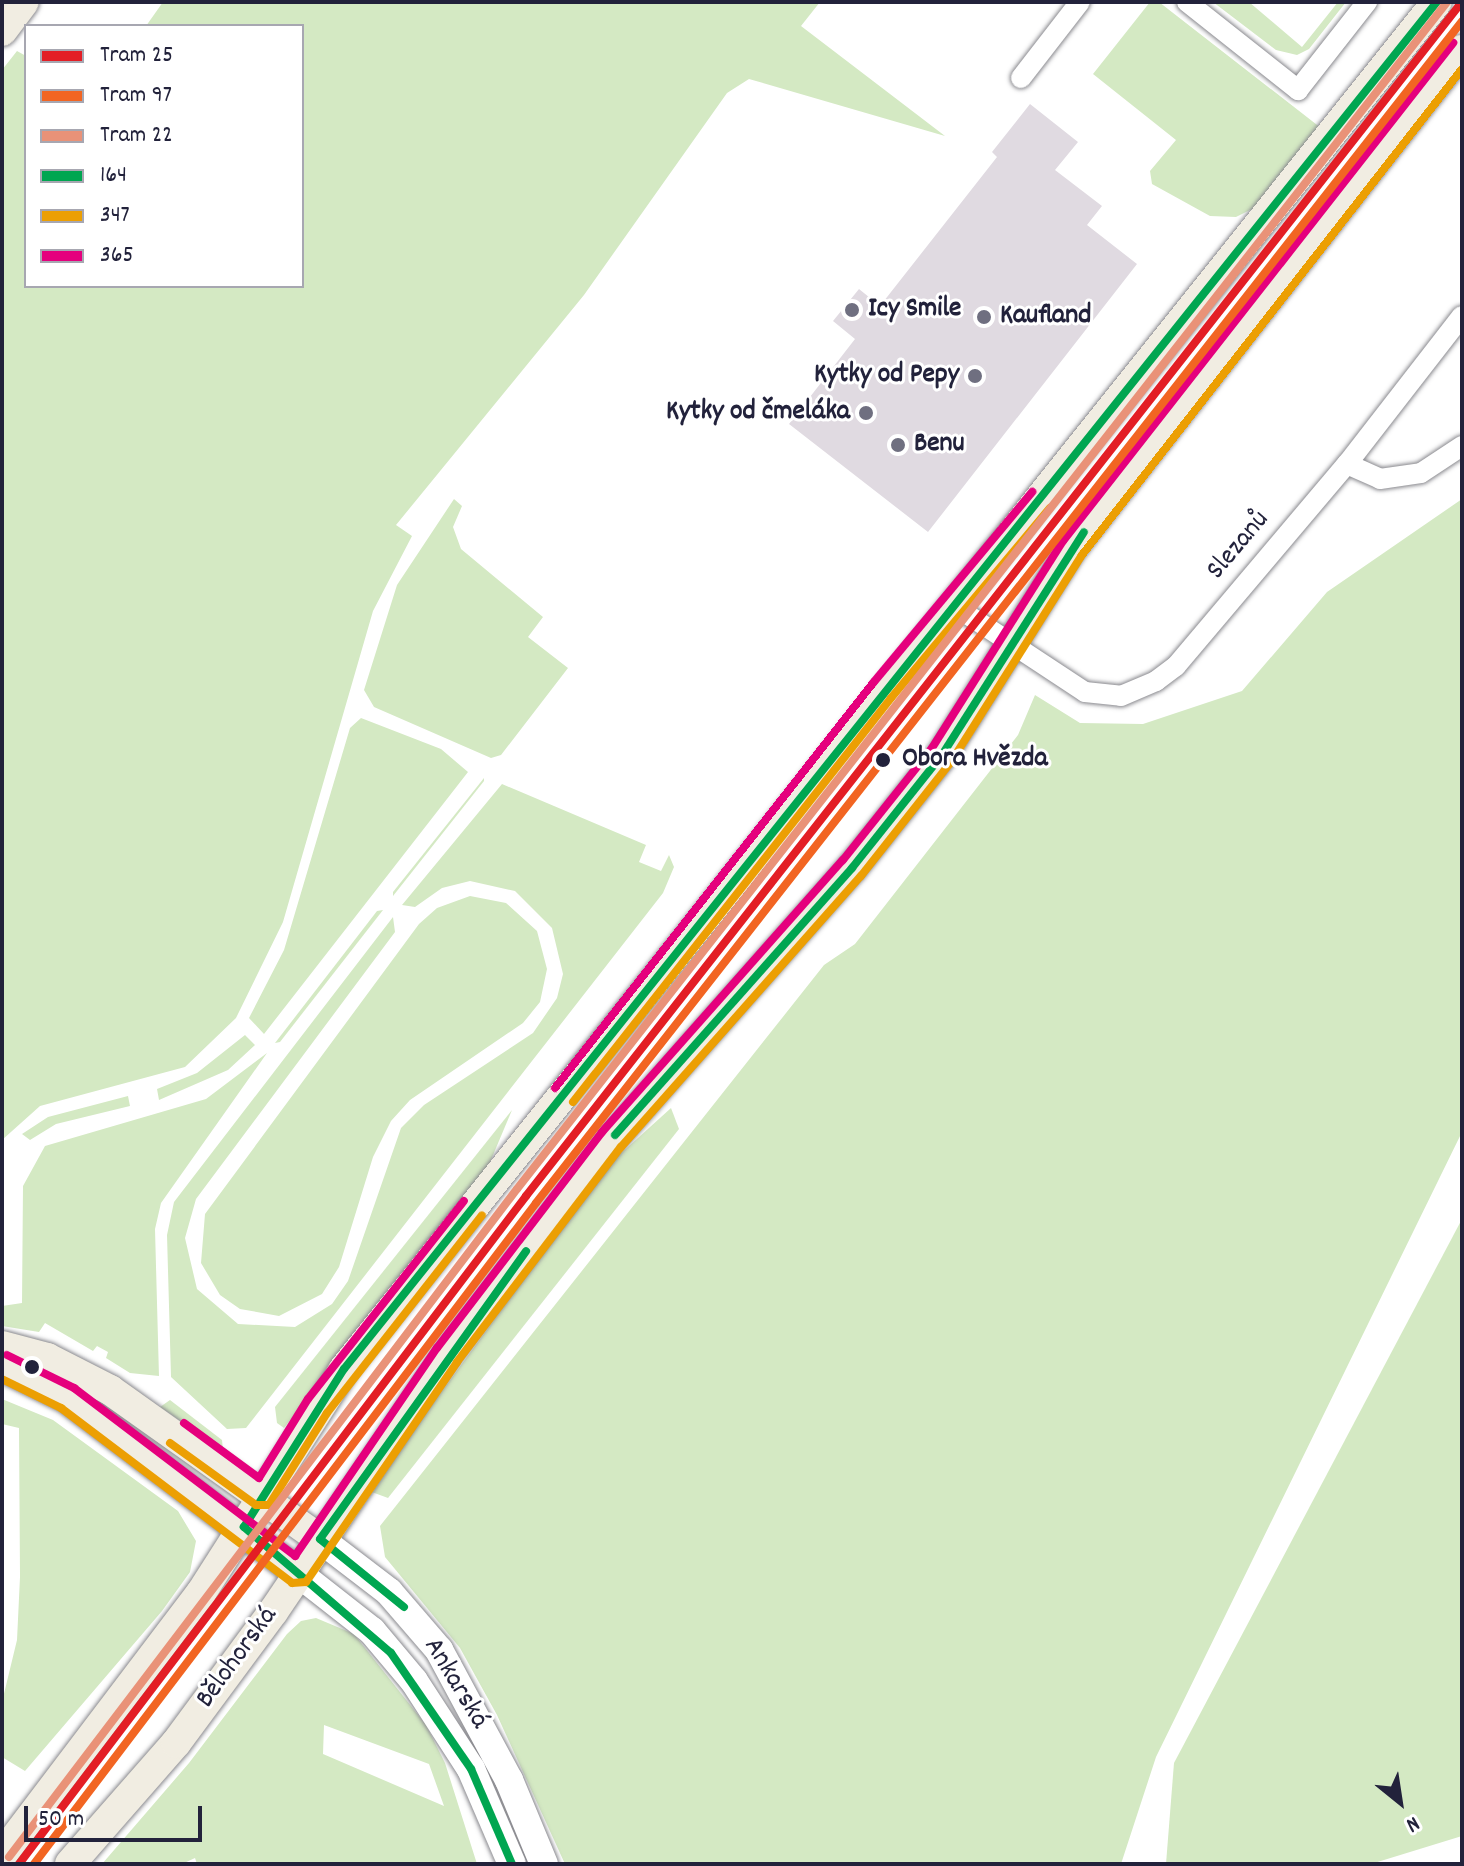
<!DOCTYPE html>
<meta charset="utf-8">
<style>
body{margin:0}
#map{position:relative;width:1464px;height:1866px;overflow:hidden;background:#fff;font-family:Dekko,sans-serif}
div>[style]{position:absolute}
.green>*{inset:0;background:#d4e9c3}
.building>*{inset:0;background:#e0dae1}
.roads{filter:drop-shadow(0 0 2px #8a8a8f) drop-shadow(0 0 2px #8a8a8f)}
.street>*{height:20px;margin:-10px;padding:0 10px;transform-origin:10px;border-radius:10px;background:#fff}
.secondary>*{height:28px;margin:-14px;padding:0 14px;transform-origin:14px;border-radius:14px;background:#fff}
.primary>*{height:30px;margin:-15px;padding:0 15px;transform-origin:15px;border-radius:15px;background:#f1ede2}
.bus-1>*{height:8px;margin:-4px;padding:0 4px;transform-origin:4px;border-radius:4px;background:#00a651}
.bus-2>*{height:8px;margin:-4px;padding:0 4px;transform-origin:4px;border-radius:4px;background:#ec9f03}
.bus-3>*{height:8px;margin:-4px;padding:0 4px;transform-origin:4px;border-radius:4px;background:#e5007d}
.tram-1>*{height:8px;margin:-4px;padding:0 4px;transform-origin:4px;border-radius:4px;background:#e31e25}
.tram-2>*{height:8px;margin:-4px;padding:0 4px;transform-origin:4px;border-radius:4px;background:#f26522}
.tram-3>*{height:8px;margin:-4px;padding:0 4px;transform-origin:4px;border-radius:4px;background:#e99278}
.dots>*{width:22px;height:22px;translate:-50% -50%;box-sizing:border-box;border:4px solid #fff;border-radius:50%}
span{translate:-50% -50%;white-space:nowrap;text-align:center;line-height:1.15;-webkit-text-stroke:6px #fff;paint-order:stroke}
.poi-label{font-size:28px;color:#22223b;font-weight:700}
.left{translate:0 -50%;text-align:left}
.right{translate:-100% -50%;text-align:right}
.street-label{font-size:28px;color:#22223b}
.stop-label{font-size:28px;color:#22223b;font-weight:700}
.frame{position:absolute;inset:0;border:4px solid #22223b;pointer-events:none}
.legend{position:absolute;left:24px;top:24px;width:280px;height:264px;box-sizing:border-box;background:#fff;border:2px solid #a7a7b1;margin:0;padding:10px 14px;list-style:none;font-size:24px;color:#22223b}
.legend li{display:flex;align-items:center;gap:16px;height:40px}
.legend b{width:40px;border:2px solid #a7a7b1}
.north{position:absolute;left:1360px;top:1762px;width:80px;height:80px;-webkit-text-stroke:6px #fff;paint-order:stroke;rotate:150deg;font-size:22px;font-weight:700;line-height:32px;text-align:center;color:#22223b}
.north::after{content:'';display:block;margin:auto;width:28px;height:36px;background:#22223b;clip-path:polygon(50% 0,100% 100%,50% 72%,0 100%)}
.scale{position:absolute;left:24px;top:1806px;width:178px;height:36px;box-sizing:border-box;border:4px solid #22223b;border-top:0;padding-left:10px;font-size:24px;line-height:28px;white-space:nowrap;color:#22223b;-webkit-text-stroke:6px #fff;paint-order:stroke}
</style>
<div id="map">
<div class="green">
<i style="clip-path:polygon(163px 2px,820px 2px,801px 26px,945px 136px,749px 79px,727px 93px,584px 295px,396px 525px,412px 536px,373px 611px,283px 922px,236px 1018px,185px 1067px,40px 1106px,2px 1140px,2px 70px,17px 51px,26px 56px,26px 286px,302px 286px,302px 26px,146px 26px)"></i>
<i style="clip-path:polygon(1150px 2px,1159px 2px,1321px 128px,1254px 208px,1236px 217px,1210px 216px,1152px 184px,1150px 171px,1176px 140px,1093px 74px)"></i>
<i style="clip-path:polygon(1213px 2px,1249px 2px,1302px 47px,1338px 2px,1346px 2px,1309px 49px,1297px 55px,1276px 50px)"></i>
<i style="clip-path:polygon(454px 499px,462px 506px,453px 527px,461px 549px,543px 617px,528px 637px,568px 668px,501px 755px,491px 758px,374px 707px,364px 690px,397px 585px)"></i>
<i style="clip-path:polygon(1462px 499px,1462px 1132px,1156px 1757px,1121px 1864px,565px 1864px,497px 1715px,460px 1648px,385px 1557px,380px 1526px,824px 965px,855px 944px,1018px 735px,1035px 695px,1080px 723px,1143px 724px,1242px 691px,1327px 592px)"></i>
<i style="clip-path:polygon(361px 718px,441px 749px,468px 772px,264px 1034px,249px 1018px,284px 950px,350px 728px)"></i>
<i style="clip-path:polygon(484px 778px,484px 781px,393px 896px,393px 892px)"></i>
<i style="clip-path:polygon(502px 784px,646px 845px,639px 862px,661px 871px,669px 855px,674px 867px,663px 893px,246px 1428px,227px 1429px,171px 1377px,167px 1235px,174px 1202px,393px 917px,395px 932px,196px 1199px,185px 1238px,197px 1289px,238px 1324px,295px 1327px,332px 1304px,348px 1281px,401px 1128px,424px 1105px,533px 1033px,557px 998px,563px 974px,552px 928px,515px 891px,470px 881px,442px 888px,415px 907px,402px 905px)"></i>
<i style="clip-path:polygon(470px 896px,506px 903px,537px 931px,547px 969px,540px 1002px,523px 1023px,410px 1100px,391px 1121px,373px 1157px,339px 1267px,322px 1294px,279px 1316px,240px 1309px,220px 1295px,201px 1263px,205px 1214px,419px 924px,437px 908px)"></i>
<i style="clip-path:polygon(383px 910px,280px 1042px,275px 1043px,377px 911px)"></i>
<i style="clip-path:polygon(245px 1035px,255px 1045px,228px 1070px,159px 1100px,157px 1089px,197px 1073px)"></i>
<i style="clip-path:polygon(267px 1053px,161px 1203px,155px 1229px,159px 1376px,130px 1373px,106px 1358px,108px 1352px,97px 1346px,93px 1351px,45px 1323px,39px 1332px,2px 1326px,2px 1306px,22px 1303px,23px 1186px,45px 1146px,206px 1099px)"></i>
<i style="clip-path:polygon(128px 1096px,130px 1106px,56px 1124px,30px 1140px,22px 1134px,48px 1117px)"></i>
<i style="clip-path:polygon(671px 1108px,679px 1129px,388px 1498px,369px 1491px,606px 1167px)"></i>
<i style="clip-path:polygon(512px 1110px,488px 1167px,284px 1428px,277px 1423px,275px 1407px)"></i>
<i style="clip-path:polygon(1462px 1219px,1462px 1836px,1371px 1864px,1166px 1864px,1174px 1763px)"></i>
<i style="clip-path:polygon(2px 1399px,53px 1420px,178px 1511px,196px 1541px,190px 1572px,162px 1611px,25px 1771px,2px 1757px,2px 1702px,17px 1640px,20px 1577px,19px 1428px,2px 1424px)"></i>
<i style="clip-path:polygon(170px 1400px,222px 1440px,223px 1450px,160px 1407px)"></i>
<i style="clip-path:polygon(evenodd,316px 1618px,354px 1634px,426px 1725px,445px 1763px,477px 1864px,197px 1864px,195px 1858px,182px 1864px,102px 1864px,189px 1763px,287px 1634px,301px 1621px,316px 1618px,324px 1725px,429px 1764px,444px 1806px,323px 1754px,324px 1725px)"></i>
</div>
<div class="building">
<i style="clip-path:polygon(1030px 104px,1078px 142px,1055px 170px,1102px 206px,1087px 225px,1137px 264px,928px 532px,789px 424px,855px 339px,833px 321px,859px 289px,880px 306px,997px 157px,992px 152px)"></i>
</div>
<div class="roads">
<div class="street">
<i style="left:1187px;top:2px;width:142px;rotate:38.4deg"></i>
<i style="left:1298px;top:90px;width:112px;rotate:-51.9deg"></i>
<i style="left:1021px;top:78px;width:96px;rotate:-52.2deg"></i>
<i style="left:1347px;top:464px;width:36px;rotate:24deg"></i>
<i style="left:1380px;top:479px;width:41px;rotate:-8.3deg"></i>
<i style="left:1421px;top:473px;width:49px;rotate:-33.4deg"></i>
<i style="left:953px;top:605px;width:158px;rotate:33.4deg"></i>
<i style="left:1085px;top:692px;width:36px;rotate:6deg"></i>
<i style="left:1121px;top:696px;width:38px;rotate:-23deg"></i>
<i style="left:1156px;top:681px;width:25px;rotate:-37deg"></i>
<i style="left:1176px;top:666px;width:265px;rotate:-49.8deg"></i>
<i style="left:1347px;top:464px;width:187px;rotate:-52.2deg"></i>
</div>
<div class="secondary">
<i style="left:320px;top:1539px;width:87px;rotate:37.5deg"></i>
<i style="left:389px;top:1592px;width:77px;rotate:49.2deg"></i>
<i style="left:439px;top:1650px;width:148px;rotate:61.7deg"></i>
<i style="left:509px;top:1780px;width:91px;rotate:67.4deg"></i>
<i style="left:298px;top:1573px;width:94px;rotate:38.1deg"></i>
<i style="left:372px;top:1631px;width:65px;rotate:50deg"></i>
<i style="left:414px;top:1681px;width:105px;rotate:57.1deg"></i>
<i style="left:471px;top:1769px;width:103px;rotate:66.7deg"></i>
</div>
<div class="primary">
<i style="left:2px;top:31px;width:36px;rotate:-53deg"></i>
<i style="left:2px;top:1346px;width:47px;rotate:14.9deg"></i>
<i style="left:47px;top:1358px;width:71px;rotate:26.9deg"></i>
<i style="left:110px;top:1390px;width:257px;rotate:35.4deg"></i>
<i style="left:2px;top:1366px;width:72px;rotate:26.2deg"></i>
<i style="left:67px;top:1398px;width:290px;rotate:37.1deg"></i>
<i style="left:2px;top:1855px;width:329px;rotate:-52.8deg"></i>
<i style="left:201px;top:1593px;width:266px;rotate:-57.4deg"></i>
<i style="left:344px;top:1369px;width:1750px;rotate:-51.36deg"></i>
<i style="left:70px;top:1864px;width:161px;rotate:-48.8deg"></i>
<i style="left:176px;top:1743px;width:163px;rotate:-53.5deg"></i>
<i style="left:273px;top:1612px;width:310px;rotate:-55.9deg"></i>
<i style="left:447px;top:1355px;width:272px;rotate:-52.6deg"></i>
<i style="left:612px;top:1139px;width:362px;rotate:-48.5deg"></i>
<i style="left:852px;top:868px;width:144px;rotate:-51.5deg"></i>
<i style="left:942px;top:755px;width:244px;rotate:-57.9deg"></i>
<i style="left:1072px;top:548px;width:633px;rotate:-51.93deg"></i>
</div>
</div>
<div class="bus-1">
<i style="left:615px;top:1135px;width:357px;rotate:-48.4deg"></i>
<i style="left:852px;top:868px;width:144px;rotate:-51.5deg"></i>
<i style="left:942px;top:755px;width:264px;rotate:-57.5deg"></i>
<i style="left:404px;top:1607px;width:108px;rotate:-141deg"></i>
<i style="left:320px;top:1539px;width:354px;rotate:-54.4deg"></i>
<i style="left:512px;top:1864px;width:103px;rotate:-113.3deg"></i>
<i style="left:471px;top:1769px;width:141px;rotate:-124.6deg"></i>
<i style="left:391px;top:1653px;width:194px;rotate:-139.4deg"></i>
<i style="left:244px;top:1527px;width:187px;rotate:-57.7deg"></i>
<i style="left:344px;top:1369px;width:1750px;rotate:-51.36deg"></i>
</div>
<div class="bus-2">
<i style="left:573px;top:1102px;width:514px;rotate:-51.79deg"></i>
<i style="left:891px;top:698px;width:248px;rotate:-50.1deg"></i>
<i style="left:2px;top:1379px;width:66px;rotate:26.2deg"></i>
<i style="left:61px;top:1408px;width:290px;rotate:37.1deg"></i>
<i style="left:292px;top:1583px;width:14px;rotate:-4deg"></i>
<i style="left:306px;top:1582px;width:267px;rotate:-55.5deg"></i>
<i style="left:457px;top:1362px;width:270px;rotate:-52.7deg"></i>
<i style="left:621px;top:1147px;width:362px;rotate:-48.5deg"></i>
<i style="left:861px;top:876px;width:145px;rotate:-51.7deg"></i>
<i style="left:951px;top:762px;width:245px;rotate:-57.7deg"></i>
<i style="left:1082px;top:555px;width:617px;rotate:-51.98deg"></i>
<i style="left:170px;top:1443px;width:106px;rotate:35.8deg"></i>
<i style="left:256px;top:1505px;width:13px"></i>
<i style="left:269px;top:1505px;width:109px;rotate:-57.8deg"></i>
<i style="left:327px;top:1413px;width:251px;rotate:-51.9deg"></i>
</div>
<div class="bus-3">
<i style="left:555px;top:1088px;width:515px;rotate:-51.86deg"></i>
<i style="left:873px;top:683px;width:249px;rotate:-50.2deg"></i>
<i style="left:7px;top:1355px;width:75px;rotate:26.2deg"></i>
<i style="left:74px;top:1388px;width:278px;rotate:37.2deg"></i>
<i style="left:295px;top:1556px;width:252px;rotate:-55.7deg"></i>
<i style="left:437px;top:1348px;width:272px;rotate:-52.6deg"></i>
<i style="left:602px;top:1132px;width:363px;rotate:-48.5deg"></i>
<i style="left:843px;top:860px;width:143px;rotate:-51.5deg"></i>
<i style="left:932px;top:748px;width:245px;rotate:-57.7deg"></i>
<i style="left:1063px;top:541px;width:633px;rotate:-51.93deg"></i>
<i style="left:184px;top:1423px;width:93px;rotate:36.3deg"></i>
<i style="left:259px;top:1478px;width:93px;rotate:-58.2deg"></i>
<i style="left:308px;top:1399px;width:252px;rotate:-51.8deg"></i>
</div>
<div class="tram-1">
<i style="left:19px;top:1864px;width:839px;rotate:-52.8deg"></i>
<i style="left:526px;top:1196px;width:1517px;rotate:-51.91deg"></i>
</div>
<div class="tram-2">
<i style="left:34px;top:1864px;width:830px;rotate:-52.78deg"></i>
<i style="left:536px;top:1203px;width:1502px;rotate:-51.92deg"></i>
</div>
<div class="tram-3">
<i style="left:9px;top:1857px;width:839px;rotate:-52.75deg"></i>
<i style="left:517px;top:1189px;width:1508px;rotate:-51.92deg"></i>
</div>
<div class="dots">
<i style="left:852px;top:310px;background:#6f6f80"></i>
<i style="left:984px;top:317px;background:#6f6f80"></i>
<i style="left:975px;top:376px;background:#6f6f80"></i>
<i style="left:866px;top:413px;background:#6f6f80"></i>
<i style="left:898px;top:445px;background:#6f6f80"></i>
<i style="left:883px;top:760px;background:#22223b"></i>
<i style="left:32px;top:1367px;background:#22223b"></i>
</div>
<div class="poi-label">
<span class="left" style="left:868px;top:310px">Icy Smile</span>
<span class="left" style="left:1000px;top:317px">Kaufland</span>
<span class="right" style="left:959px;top:376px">Kytky od Pepy</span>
<span class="right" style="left:850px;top:413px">Kytky od čmeláka</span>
<span class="left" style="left:914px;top:445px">Benu</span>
</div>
<div class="street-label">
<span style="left:1239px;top:546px;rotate:-50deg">Slezanů</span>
<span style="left:238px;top:1658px;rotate:-54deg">Bělohorská</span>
<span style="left:455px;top:1684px;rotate:59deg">Ankarská</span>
</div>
<div class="stop-label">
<span class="left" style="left:902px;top:760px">Obora Hvězda</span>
</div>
<div class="frame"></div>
<ul class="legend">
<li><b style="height:10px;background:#e31e25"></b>Tram 25</li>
<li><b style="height:10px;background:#f26522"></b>Tram 97</li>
<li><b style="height:10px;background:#e99278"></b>Tram 22</li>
<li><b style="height:10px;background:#00a651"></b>164</li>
<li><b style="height:10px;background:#ec9f03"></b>347</li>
<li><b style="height:10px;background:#e5007d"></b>365</li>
</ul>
<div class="north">N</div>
<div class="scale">50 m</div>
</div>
